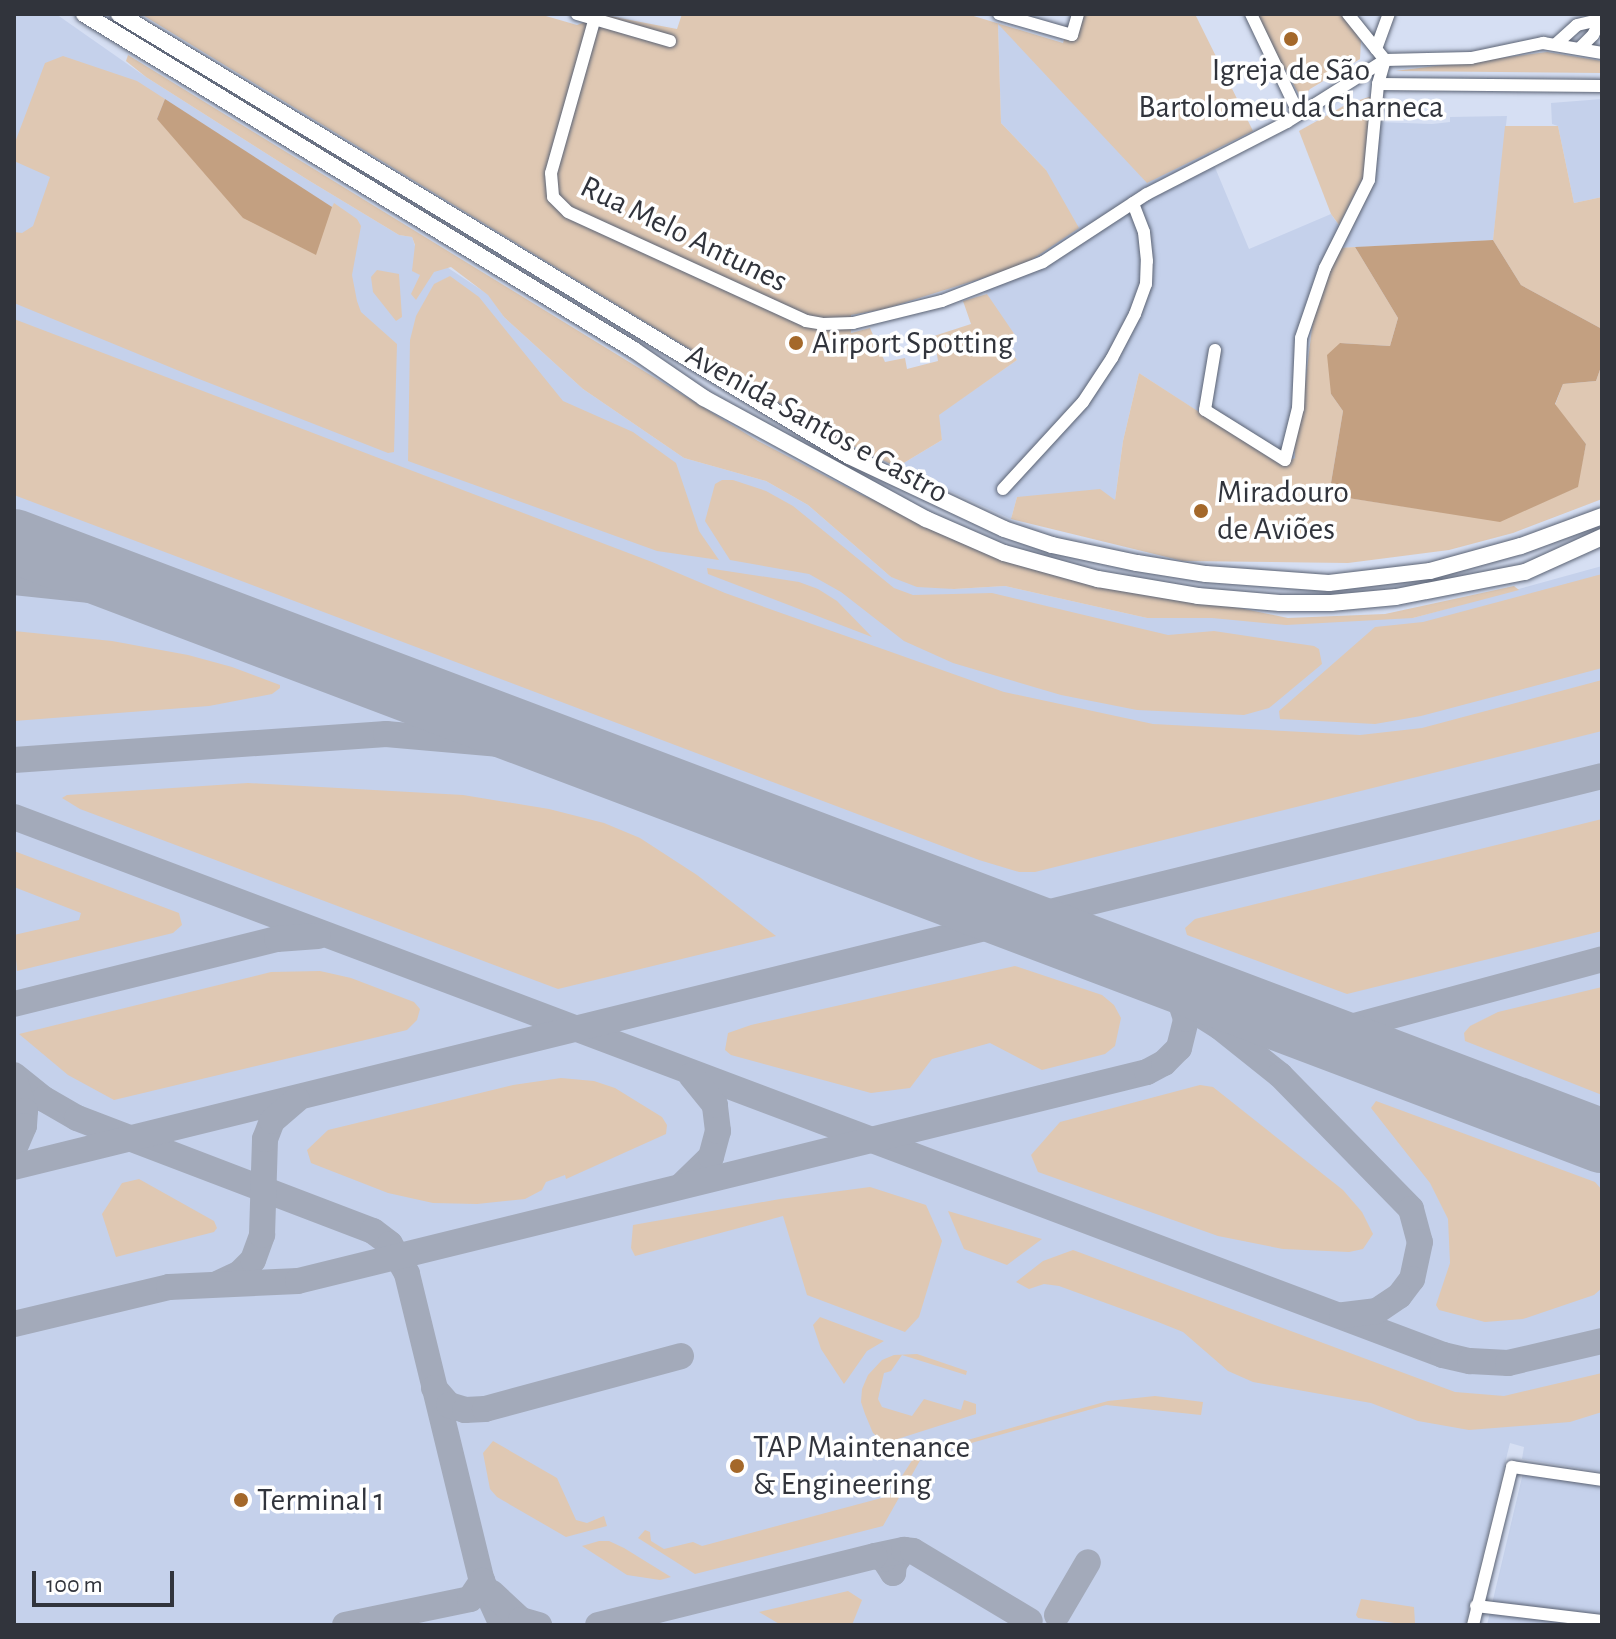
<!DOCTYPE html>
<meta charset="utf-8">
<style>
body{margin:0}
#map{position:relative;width:1616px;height:1639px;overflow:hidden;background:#d6dff3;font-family:"Alegreya Sans",sans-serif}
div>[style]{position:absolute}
.built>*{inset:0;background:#c5d1eb}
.green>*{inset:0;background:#dfc8b3}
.forest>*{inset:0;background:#c3a081}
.taxiway>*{height:26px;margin:-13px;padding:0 13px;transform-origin:13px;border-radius:13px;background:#a3aaba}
.runway>*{height:64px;margin:-32px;padding:0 32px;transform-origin:32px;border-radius:32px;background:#a3aaba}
.roads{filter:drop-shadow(0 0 2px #5a6273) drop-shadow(0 0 2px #5a6273)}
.minor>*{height:12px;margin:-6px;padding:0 6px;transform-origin:6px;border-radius:6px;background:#fff}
.major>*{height:16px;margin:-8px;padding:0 8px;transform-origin:8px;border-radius:8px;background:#fff}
.dots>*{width:22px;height:22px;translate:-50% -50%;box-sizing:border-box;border:4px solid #fff;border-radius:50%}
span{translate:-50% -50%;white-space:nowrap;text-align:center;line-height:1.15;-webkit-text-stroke:7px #fff;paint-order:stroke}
.poi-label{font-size:32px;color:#31343c}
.left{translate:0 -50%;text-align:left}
.street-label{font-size:32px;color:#31343c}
.frame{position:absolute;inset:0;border:16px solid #31343c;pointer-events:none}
.scale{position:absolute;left:32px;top:1571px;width:142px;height:36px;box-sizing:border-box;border:4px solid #31343c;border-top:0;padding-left:10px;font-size:24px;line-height:28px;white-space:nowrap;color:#31343c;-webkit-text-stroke:6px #fff;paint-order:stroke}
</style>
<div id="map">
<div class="built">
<i style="clip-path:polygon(14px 14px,56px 14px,146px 77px,308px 180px,399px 235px,412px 237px,415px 246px,489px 295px,504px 317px,583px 389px,684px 458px,766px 481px,808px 505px,891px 577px,954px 589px,1005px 586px,1147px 618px,1413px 618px,1602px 566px,1602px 1472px,1522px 1459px,1524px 1447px,1510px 1443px,1465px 1625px,14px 1625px)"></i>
<i style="clip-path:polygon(998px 23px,1147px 182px,1209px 153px,1249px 249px,1331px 214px,1344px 233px,1364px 201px,1378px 122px,1432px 124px,1450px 122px,1450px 117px,1507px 116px,1493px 240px,1339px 248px,1308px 339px,1303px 401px,1294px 440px,1295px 458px,1281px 466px,1139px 373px,1123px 441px,1115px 500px,1017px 497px,1011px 519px,897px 467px,942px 440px,938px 415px,1017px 360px,1007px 346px,1012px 343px,987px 294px,971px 284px,1046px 170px,1001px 123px)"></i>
<i style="clip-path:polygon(1602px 99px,1602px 197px,1574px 203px,1558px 126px,1552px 124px,1551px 103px)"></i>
<i style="clip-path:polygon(1523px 1473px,1602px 1484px,1602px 1625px,1487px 1625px)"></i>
</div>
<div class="green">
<i style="clip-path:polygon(141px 14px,539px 14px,577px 25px,604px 15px,677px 29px,682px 14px,967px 14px,1063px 43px,1072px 14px,1195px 14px,1253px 131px,1147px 183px,998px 24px,1001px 123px,1046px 170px,1079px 228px,1024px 265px,884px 309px,851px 315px,851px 333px,870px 328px,885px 362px,905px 358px,907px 369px,938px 361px,934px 336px,971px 324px,963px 301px,987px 294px,1017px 338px,1007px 346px,1017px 360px,939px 415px,942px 440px,897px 467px,834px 437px)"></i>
<i style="clip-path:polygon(1255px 14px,1342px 14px,1361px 41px,1360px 59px,1310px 89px,1302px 100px,1285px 69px,1278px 69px)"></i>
<i style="clip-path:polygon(1547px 52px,1602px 61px,1602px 73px,1395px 71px)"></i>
<i style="clip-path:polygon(128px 55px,758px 441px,860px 494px,944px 531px,1034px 565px,1288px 618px,1385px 614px,1514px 586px,1519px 590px,1413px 618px,1286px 625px,1212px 618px,1147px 618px,1005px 586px,954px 589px,917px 587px,891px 577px,808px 505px,766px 481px,684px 458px,583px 389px,504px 317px,488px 295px,451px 267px,434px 272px,416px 300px,411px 294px,420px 275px,412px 271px,415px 245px,412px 237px,399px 235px,308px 180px,146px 77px,126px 61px)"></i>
<i style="clip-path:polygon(63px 56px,137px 81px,165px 99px,157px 119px,332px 207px,334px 203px,357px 219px,361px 226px,352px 275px,357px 301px,361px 312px,397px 344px,394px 452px,388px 453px,194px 377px,14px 303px,14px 232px,22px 233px,33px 226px,50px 177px,14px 161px,14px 145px,45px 63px)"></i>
<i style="clip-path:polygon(1372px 96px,1365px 174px,1339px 225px,1331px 214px,1299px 131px,1347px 104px)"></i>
<i style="clip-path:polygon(1505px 126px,1558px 126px,1574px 203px,1602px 197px,1602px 329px,1521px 285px,1493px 240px)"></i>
<i style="clip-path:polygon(1355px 247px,1398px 318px,1390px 346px,1340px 343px,1331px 394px,1343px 411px,1329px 495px,1500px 521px,1577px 487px,1586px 444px,1555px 405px,1563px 384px,1596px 381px,1602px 364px,1602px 499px,1513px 533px,1449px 550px,1348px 563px,1183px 561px,1011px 519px,1017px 497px,1100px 489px,1115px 500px,1123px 441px,1139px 373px,1281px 465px,1295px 458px,1294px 440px,1303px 401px,1315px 304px,1339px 248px)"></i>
<i style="clip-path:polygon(377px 270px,399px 274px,402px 317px,396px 321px,373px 292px,371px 277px)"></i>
<i style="clip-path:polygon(450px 276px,479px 297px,563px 401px,633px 432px,676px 463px,699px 531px,719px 560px,657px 551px,408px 461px,410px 340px,416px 316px,434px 284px)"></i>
<i style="clip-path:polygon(14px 319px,652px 562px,725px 593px,1004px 692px,1153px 724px,1360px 735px,1422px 728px,1602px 680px,1602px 731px,1035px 872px,1019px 872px,979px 860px,14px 495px)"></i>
<i style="clip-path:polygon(722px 480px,733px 480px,766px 491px,793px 506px,894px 588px,913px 595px,992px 593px,1168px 635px,1214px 631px,1314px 646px,1319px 649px,1322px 664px,1269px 708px,1244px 715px,1137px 710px,1061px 695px,953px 663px,904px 641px,841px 592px,809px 574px,730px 560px,705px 521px,715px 484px)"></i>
<i style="clip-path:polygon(707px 568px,799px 582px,818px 589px,837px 601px,872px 637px,708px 574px)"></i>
<i style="clip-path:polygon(1602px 574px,1602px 668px,1421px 716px,1375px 724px,1280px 719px,1279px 711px,1375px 627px,1423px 622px)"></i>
<i style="clip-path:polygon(14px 631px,112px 641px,188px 655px,232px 667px,280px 685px,280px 688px,272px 694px,209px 706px,14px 721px)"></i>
<i style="clip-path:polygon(248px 783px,463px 795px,549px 809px,604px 823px,640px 838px,697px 875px,776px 936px,558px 989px,80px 809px,62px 798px,67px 795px)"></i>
<i style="clip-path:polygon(1602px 819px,1602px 931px,1347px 994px,1187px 935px,1185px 928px,1195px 919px)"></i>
<i style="clip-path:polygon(14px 851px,179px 913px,182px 925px,173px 933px,17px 971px,14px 935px,79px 920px,81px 913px,14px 887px)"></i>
<i style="clip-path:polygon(1015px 966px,1102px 995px,1114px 1005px,1121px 1018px,1115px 1046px,1105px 1054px,1042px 1070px,990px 1043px,932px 1059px,910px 1088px,871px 1093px,731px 1055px,725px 1050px,728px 1033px,751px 1025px)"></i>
<i style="clip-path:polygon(320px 971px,351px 978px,414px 1002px,420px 1009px,417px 1020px,407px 1030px,114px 1100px,68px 1075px,19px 1034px,271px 972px)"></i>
<i style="clip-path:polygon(1602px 987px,1602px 1095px,1465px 1041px,1464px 1033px,1470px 1026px,1498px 1012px)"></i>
<i style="clip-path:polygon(561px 1078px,594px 1081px,615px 1088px,662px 1117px,667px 1125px,666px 1134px,566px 1179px,565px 1175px,546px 1182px,542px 1190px,525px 1199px,477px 1204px,433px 1203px,388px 1193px,311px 1163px,307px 1150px,328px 1130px,513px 1085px)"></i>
<i style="clip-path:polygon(1200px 1085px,1213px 1087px,1343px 1190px,1362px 1212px,1373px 1234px,1363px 1249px,1349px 1252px,1283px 1249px,1218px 1236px,1038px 1172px,1031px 1155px,1060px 1122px)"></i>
<i style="clip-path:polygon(1376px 1101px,1595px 1182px,1602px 1190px,1602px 1288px,1594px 1295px,1523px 1319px,1485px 1322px,1439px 1310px,1436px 1305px,1450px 1263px,1448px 1219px,1430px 1183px,1371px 1108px)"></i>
<i style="clip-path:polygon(139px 1179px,214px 1221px,217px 1228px,214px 1232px,116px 1257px,102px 1214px,122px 1183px)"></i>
<i style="clip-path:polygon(870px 1187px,926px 1205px,942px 1241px,919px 1317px,905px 1332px,807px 1295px,783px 1216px,635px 1256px,631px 1248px,633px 1225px,780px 1199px)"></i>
<i style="clip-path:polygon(948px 1211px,1042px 1239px,1007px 1265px,964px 1249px)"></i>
<i style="clip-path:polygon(1073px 1250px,1455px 1392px,1504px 1396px,1602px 1373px,1602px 1412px,1570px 1422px,1469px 1430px,1418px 1421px,1371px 1403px,1253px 1382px,1228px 1371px,1183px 1332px,1158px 1322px,1059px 1286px,1044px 1284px,1029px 1289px,1016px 1282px,1043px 1261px)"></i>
<i style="clip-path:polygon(820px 1317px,884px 1341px,867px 1351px,844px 1384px,821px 1349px,813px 1325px)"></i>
<i style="clip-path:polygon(917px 1354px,967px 1371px,966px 1375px,902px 1355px,891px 1371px,884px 1373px,878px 1399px,882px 1407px,912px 1416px,924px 1399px,961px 1410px,964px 1400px,976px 1404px,976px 1414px,885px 1443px,873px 1433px,865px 1414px,861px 1402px,862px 1389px,868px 1375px,882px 1360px,894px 1355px)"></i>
<i style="clip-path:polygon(1155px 1396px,1203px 1402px,1201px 1415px,1106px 1405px,922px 1457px,883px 1526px,695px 1574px,638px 1538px,645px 1530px,650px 1532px,651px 1541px,664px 1549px,693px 1542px,702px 1546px,889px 1496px,913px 1459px,924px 1452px,1108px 1401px)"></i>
<i style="clip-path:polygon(493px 1441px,557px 1478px,576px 1520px,587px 1523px,604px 1516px,607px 1526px,566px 1537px,497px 1497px,490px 1489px,483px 1453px)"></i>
<i style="clip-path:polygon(599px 1541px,609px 1541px,624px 1548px,671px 1577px,660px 1580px,627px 1575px,582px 1546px)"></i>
<i style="clip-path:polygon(848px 1591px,862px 1600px,852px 1625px,781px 1625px,759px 1612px)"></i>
<i style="clip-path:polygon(1361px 1599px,1414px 1607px,1415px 1623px,1409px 1625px,1358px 1618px,1356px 1615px)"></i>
</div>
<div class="forest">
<i style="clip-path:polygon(165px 99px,332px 207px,316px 255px,243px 218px,157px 119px)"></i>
<i style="clip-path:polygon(1493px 240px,1521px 285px,1602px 329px,1602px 364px,1596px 381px,1563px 384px,1555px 404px,1586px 444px,1578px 487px,1500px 522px,1329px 495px,1343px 411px,1331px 394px,1327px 355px,1340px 343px,1390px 346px,1398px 318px,1355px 247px)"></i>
</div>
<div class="taxiway">
<i style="left:14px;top:582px;width:86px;rotate:6deg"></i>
<i style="left:100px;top:591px;width:51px;rotate:11.3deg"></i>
<i style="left:150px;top:601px;width:109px;rotate:16.4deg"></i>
<i style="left:14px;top:760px;width:373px;rotate:-4deg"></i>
<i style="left:386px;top:734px;width:136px;rotate:5.1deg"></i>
<i style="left:521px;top:746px;width:90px;rotate:12.8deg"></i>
<i style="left:14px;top:817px;width:1527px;rotate:20.63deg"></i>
<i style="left:1443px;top:1355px;width:28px;rotate:13deg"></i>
<i style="left:1470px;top:1361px;width:38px;rotate:3deg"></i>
<i style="left:1508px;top:1363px;width:97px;rotate:-13.2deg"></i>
<i style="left:1072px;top:941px;width:53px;rotate:25.6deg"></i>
<i style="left:1120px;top:964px;width:118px;rotate:32.2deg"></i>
<i style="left:1220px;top:1027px;width:77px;rotate:38.7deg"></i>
<i style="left:1280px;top:1075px;width:187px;rotate:45.6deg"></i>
<i style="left:1411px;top:1209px;width:34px;rotate:75deg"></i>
<i style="left:1420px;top:1242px;width:38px;rotate:102deg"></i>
<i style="left:1412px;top:1279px;width:21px;rotate:127deg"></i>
<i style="left:1399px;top:1296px;width:27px;rotate:146deg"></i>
<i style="left:1377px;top:1311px;width:35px;rotate:173deg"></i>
<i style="left:14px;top:1004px;width:271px;rotate:-13.9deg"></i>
<i style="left:277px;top:939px;width:41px;rotate:-4.2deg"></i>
<i style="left:1321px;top:1035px;width:291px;rotate:-15.1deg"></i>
<i style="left:14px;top:1075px;width:38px;rotate:39deg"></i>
<i style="left:44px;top:1099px;width:38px;rotate:30deg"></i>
<i style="left:77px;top:1118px;width:317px;rotate:20.9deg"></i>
<i style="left:373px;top:1231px;width:21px;rotate:37deg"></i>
<i style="left:390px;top:1244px;width:34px;rotate:60deg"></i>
<i style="left:407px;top:1274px;width:316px;rotate:76.3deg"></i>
<i style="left:482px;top:1581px;width:48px;rotate:65.6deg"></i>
<i style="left:14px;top:1078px;width:35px;rotate:72deg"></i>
<i style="left:25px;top:1111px;width:15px;rotate:94deg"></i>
<i style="left:24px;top:1126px;width:25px;rotate:113deg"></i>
<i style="left:14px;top:1167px;width:1635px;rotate:-13.83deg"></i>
<i style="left:682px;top:1185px;width:40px;rotate:-44deg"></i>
<i style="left:711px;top:1157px;width:27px;rotate:-75deg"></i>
<i style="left:718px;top:1131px;width:26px;rotate:-97deg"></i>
<i style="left:715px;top:1105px;width:38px;rotate:-129deg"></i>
<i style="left:219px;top:1283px;width:23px;rotate:-25deg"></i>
<i style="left:240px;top:1273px;width:18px;rotate:-45deg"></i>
<i style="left:253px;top:1260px;width:27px;rotate:-70deg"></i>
<i style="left:262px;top:1235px;width:96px;rotate:-88.2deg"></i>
<i style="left:265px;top:1139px;width:19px;rotate:-69deg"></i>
<i style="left:272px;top:1121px;width:33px;rotate:-41deg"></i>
<i style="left:14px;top:1324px;width:159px;rotate:-13.4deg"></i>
<i style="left:169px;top:1287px;width:129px;rotate:-2.7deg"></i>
<i style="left:298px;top:1281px;width:874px;rotate:-13.83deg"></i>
<i style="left:1147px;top:1072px;width:19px;rotate:-28deg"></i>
<i style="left:1164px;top:1063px;width:21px;rotate:-45deg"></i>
<i style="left:1179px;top:1048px;width:30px;rotate:-76deg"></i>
<i style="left:1186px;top:1019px;width:32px;rotate:-108deg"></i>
<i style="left:1176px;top:989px;width:30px;rotate:-143deg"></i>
<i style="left:434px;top:1388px;width:23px;rotate:49deg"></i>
<i style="left:449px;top:1405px;width:17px;rotate:17deg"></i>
<i style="left:465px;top:1410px;width:20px;rotate:-3deg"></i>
<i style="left:485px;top:1409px;width:203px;rotate:-15.1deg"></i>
<i style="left:904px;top:1550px;width:17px;rotate:126deg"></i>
<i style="left:894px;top:1564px;width:9px;rotate:96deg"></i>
<i style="left:893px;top:1573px;width:17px;rotate:-123deg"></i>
<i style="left:884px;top:1559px;width:9px;rotate:-162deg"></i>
<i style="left:875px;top:1556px;width:30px;rotate:-12deg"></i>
<i style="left:904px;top:1550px;width:9px;rotate:6deg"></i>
<i style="left:913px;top:1551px;width:136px;rotate:30.9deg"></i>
<i style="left:492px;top:1593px;width:40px;rotate:43deg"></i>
<i style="left:521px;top:1620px;width:19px;rotate:16deg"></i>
<i style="left:1057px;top:1615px;width:61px;rotate:-59.7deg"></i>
<i style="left:345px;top:1625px;width:128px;rotate:-11.7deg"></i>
<i style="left:470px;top:1599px;width:22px;rotate:-56deg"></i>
<i style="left:598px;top:1625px;width:285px;rotate:-14deg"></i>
</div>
<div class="runway">
<i style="left:14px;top:541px;width:1698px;rotate:20.7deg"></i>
</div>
<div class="roads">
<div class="minor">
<i style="left:577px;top:14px;width:97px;rotate:16.2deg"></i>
<i style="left:596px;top:14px;width:165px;rotate:105.8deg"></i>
<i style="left:551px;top:173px;width:24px;rotate:85deg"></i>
<i style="left:553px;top:197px;width:21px;rotate:45deg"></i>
<i style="left:568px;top:212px;width:262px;rotate:24.6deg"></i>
<i style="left:806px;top:321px;width:17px;rotate:10deg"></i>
<i style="left:823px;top:324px;width:30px;rotate:-2deg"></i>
<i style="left:853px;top:323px;width:92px;rotate:-13.9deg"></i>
<i style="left:942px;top:301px;width:108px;rotate:-21.1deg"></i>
<i style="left:1043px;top:262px;width:124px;rotate:-33.2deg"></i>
<i style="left:1147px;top:194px;width:157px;rotate:-27.2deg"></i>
<i style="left:1287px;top:122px;width:116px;rotate:-32.3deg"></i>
<i style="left:999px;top:14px;width:76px;rotate:16deg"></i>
<i style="left:1072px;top:35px;width:22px;rotate:-74deg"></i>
<i style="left:1251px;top:14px;width:111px;rotate:64.4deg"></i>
<i style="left:1348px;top:14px;width:59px;rotate:51.2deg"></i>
<i style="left:1556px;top:44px;width:28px;rotate:-42deg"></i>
<i style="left:1577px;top:25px;width:26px;rotate:-13deg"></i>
<i style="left:1580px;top:48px;width:18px;rotate:-45deg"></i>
<i style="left:1593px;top:35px;width:16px;rotate:-63deg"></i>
<i style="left:1376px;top:49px;width:37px;rotate:-70deg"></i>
<i style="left:1385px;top:60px;width:86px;rotate:-1.3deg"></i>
<i style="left:1471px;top:58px;width:74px;rotate:-11.8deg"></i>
<i style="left:1543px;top:43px;width:60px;rotate:9.6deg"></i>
<i style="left:1378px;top:84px;width:224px;rotate:0.5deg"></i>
<i style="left:1215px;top:350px;width:61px;rotate:99.5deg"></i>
<i style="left:1205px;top:410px;width:94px;rotate:32deg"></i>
<i style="left:1285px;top:460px;width:54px;rotate:-76deg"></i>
<i style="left:1298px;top:408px;width:70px;rotate:-87.5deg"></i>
<i style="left:1301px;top:338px;width:74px;rotate:-71.1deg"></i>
<i style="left:1325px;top:268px;width:98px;rotate:-63.4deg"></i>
<i style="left:1369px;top:180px;width:96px;rotate:-84.6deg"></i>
<i style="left:1378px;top:84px;width:25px;rotate:-74deg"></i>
<i style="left:1003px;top:489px;width:118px;rotate:-47.4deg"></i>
<i style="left:1083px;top:402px;width:53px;rotate:-56.6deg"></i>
<i style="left:1112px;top:358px;width:50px;rotate:-62.4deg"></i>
<i style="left:1135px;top:314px;width:32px;rotate:-70deg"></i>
<i style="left:1146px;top:284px;width:23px;rotate:-88deg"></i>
<i style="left:1147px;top:261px;width:29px;rotate:-96deg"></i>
<i style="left:1144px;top:232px;width:31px;rotate:-111deg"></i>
<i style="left:1476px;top:1606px;width:127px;rotate:6.8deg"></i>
<i style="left:1473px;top:1625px;width:163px;rotate:-76.1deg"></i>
<i style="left:1512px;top:1467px;width:91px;rotate:8.2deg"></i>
</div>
<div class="major">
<i style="left:84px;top:14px;width:645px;rotate:31.42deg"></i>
<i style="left:634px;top:350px;width:85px;rotate:34.4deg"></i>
<i style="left:704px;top:398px;width:253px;rotate:28.6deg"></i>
<i style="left:926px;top:519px;width:85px;rotate:23.6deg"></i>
<i style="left:1004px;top:553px;width:98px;rotate:15.5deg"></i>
<i style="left:1098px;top:579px;width:101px;rotate:9.6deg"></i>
<i style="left:1198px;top:596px;width:82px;rotate:4.9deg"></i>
<i style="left:1280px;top:603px;width:51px"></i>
<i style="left:1331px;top:603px;width:65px;rotate:-5.3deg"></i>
<i style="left:1396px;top:597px;width:131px;rotate:-11deg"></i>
<i style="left:1525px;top:572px;width:85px;rotate:-24.4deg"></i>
<i style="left:119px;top:14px;width:853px;rotate:31.19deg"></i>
<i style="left:849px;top:456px;width:171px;rotate:25.2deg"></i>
<i style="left:1004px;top:529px;width:51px;rotate:18.4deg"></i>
<i style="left:1052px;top:545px;width:87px;rotate:12deg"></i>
<i style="left:1137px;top:563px;width:70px;rotate:9.1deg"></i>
<i style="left:1206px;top:574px;width:123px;rotate:4.2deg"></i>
<i style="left:1329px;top:583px;width:102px;rotate:-6.8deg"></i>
<i style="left:1430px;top:571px;width:94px;rotate:-15.4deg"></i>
<i style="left:1521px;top:546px;width:86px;rotate:-20.3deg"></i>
</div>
</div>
<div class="dots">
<i style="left:1291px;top:39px;background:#a4682a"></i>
<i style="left:796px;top:343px;background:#a4682a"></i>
<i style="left:1201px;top:511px;background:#a4682a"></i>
<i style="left:737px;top:1466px;background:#a4682a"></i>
<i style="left:241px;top:1500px;background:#a4682a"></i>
</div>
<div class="poi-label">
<span style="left:1291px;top:89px">Igreja de São<br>Bartolomeu da Charneca</span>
<span class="left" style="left:812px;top:343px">Airport Spotting</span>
<span class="left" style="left:1217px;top:511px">Miradouro<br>de Aviões</span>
<span class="left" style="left:753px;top:1466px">TAP Maintenance<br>&amp; Engineering</span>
<span class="left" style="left:257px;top:1500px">Terminal 1</span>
</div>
<div class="street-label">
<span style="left:684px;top:234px;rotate:26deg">Rua Melo Antunes</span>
<span style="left:817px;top:424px;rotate:29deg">Avenida Santos e Castro</span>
</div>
<div class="frame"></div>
<div class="scale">100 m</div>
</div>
